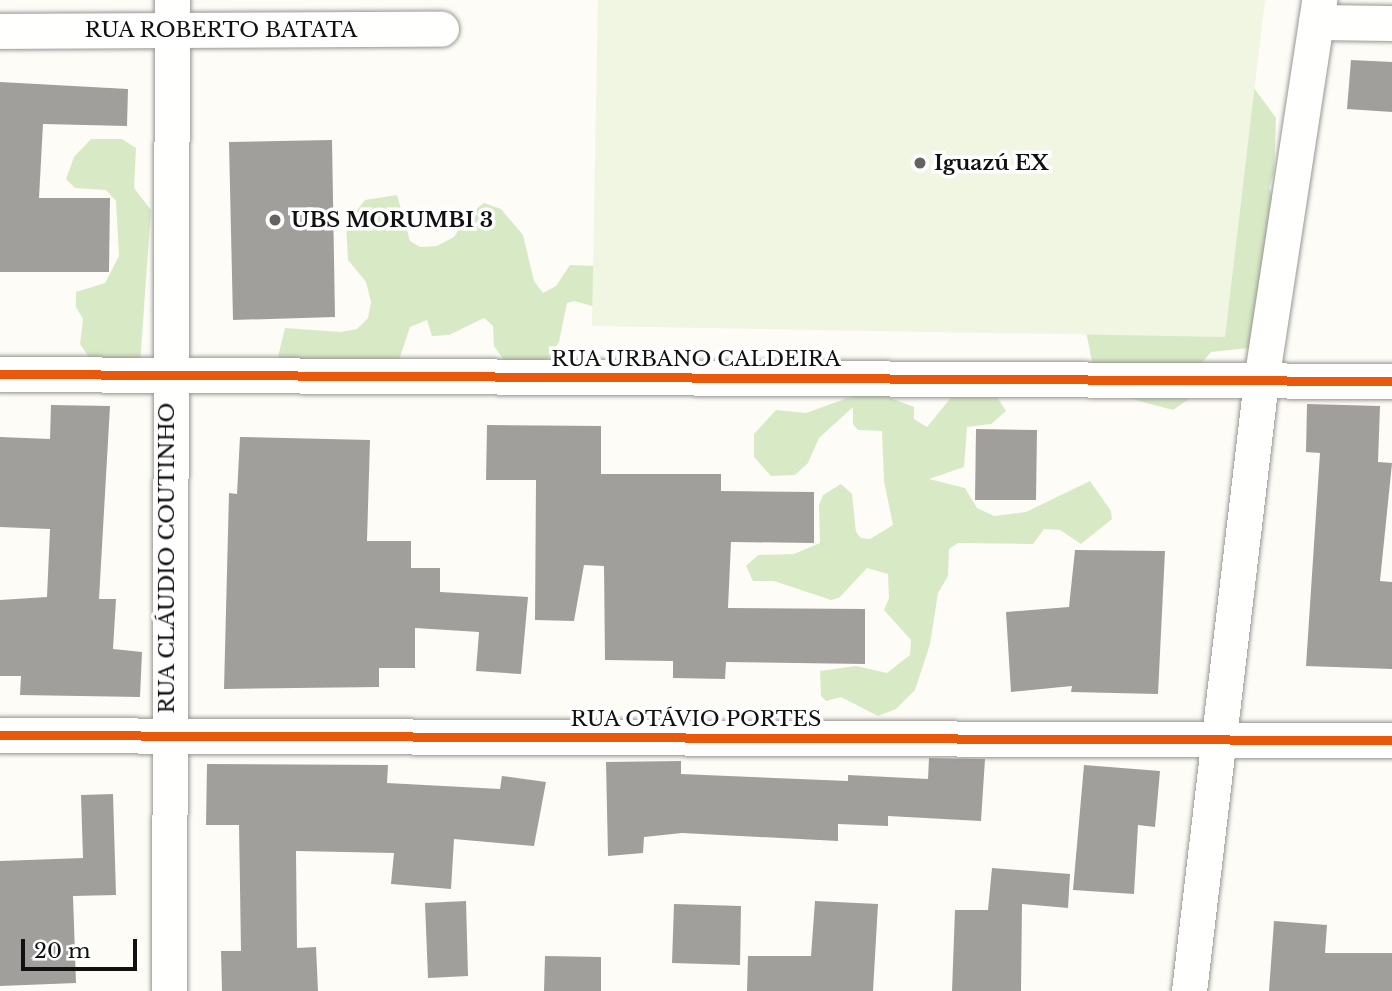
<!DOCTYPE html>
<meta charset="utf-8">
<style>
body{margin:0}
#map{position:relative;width:1392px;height:991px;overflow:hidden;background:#fdfcf7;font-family:"Libre Baskerville",serif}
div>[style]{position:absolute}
.forest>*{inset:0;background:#d8eac5}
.pitch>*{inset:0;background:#f0f6e1}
.building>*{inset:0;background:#a19f9c}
.roads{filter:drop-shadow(0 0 2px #979795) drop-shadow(0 0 2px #979795)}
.street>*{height:35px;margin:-17.5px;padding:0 17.5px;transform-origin:17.5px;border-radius:17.5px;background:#fffffe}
.cycleway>*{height:9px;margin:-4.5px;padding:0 4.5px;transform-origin:4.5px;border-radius:4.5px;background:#e8590c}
.dots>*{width:19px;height:19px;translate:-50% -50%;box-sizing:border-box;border:4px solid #fff;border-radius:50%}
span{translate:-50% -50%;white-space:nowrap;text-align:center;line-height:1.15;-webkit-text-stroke:7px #fff;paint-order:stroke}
.street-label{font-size:21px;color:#111}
.poi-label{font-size:21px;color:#111;font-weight:700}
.left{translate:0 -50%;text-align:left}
.scale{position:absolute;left:21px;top:939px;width:116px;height:32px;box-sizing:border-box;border:4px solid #111;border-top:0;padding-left:9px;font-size:21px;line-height:24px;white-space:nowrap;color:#111;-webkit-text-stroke:5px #fff;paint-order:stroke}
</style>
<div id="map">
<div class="forest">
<i style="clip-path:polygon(1254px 88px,1276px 118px,1274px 173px,1269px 188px,1276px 203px,1262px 334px,1248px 348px,1211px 352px,1200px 365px,1202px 390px,1173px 410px,1117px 395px,1094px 372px,1084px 321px)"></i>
<i style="clip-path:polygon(91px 139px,122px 139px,136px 148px,134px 188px,151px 210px,140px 364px,91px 360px,80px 344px,83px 319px,76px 307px,76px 292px,105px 283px,119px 256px,116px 201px,106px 190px,75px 188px,66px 179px,74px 157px)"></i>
<i style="clip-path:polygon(397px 195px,410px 241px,420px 247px,437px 246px,454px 237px,467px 216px,484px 203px,501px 209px,523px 235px,534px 281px,543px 293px,556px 286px,570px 265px,600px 266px,600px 308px,574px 301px,567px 303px,559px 342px,548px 359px,506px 363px,494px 346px,493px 326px,484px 318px,449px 335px,432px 336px,427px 320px,410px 327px,397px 366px,291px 369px,278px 357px,285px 328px,341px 332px,357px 329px,368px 318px,371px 302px,366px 282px,348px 260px,346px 224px,365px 200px)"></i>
<i style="clip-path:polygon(870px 390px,914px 407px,914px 419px,927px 427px,954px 394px,995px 394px,1006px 411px,991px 424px,967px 427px,964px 467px,929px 479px,965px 488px,977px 508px,994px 516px,1026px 512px,1090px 481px,1111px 511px,1112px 519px,1081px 544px,1060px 530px,1044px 529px,1033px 544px,958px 543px,949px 549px,948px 576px,938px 593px,930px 644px,915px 690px,896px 709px,878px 716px,841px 697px,826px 701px,821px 696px,820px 671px,856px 666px,887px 673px,910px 655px,911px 640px,884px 610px,889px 598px,888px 574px,867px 568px,839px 598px,831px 600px,774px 581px,753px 581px,746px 566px,758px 555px,794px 554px,820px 543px,819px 505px,823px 495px,841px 484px,852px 494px,856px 532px,861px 538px,870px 539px,893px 525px,884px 481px,882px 431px,858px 430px,853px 424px,853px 407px,819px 438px,808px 463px,795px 475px,771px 476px,754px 457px,754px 434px,776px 410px,806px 413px)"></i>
</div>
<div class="pitch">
<i style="clip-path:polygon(598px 0,1265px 0,1225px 337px,592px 326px)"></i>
</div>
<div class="building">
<i style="clip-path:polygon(1351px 60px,1392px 62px,1392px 112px,1347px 109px)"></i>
<i style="clip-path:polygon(0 82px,128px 89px,127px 126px,43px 124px,39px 198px,110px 198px,109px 272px,0 272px)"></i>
<i style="clip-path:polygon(332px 140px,335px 317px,233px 320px,229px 142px)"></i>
<i style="clip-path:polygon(1307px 404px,1380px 406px,1378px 462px,1392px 463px,1380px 581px,1392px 582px,1392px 669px,1306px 666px,1320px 453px,1306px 452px)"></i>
<i style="clip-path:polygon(51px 405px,110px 406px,99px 599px,116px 599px,113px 649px,142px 652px,140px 697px,20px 695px,21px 676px,0 676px,0 600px,47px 597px,50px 529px,0 527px,0 437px,50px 439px)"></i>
<i style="clip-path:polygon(487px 425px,601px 426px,601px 474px,721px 474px,721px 491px,814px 492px,814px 543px,731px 542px,728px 608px,865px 609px,865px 664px,726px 662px,725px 679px,673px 678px,673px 661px,605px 660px,604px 566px,584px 565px,574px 621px,535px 620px,536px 480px,486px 480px)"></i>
<i style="clip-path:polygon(976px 429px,1037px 430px,1036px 500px,975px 500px)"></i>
<i style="clip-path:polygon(240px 437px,370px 440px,367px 541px,411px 541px,411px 568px,440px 568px,440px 592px,528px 597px,521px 674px,476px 671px,479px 632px,415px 628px,415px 668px,379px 668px,379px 687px,224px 689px,229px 493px,237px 494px)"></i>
<i style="clip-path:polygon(1075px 550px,1165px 551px,1158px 694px,1071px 692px,1072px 686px,1011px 692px,1006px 612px,1069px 607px)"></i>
<i style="clip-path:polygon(929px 758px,985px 759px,981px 821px,888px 816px,888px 826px,838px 824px,838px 841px,682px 833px,644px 837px,643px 853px,608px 856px,606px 762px,681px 761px,681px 774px,848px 781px,848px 775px,928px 779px)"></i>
<i style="clip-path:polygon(207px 764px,388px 765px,387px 783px,500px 789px,502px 776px,546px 782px,534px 846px,454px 839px,451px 889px,391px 884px,394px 853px,296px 851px,297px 948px,316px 947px,318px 991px,222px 991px,221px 951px,241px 951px,239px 825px,206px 825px)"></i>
<i style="clip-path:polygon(1084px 765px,1160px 771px,1155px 827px,1138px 825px,1134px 894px,1073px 890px)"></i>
<i style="clip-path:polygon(113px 794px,116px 895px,73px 896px,76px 983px,0 986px,0 861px,83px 858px,81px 795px)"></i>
<i style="clip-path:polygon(992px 868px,1070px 874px,1068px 908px,1022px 904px,1021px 991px,952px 991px,955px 910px,988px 910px)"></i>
<i style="clip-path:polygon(466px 901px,468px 976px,428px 978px,425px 903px)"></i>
<i style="clip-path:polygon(815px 901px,878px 904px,873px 991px,747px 991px,748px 956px,811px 956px)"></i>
<i style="clip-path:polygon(674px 904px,741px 906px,740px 965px,672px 963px)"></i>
<i style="clip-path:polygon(1274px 921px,1327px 925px,1325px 953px,1392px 953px,1392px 991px,1269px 991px)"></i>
<i style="clip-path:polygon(545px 956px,601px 957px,601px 991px,544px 991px)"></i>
</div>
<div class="roads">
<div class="street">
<i style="left:1316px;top:22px;width:76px;rotate:0.8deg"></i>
<i style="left:0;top:31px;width:441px;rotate:-0.3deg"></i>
<i style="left:0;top:374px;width:1392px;rotate:0.29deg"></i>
<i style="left:0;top:735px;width:1392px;rotate:0.21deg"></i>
<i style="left:169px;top:991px;width:991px;rotate:-89.83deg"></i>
<i style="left:1189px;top:991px;width:614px;rotate:-83.27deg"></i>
<i style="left:1261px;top:381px;width:385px;rotate:-81.3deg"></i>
</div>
</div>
<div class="cycleway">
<i style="left:0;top:374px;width:1392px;rotate:0.29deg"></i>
<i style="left:0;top:735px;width:1392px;rotate:0.21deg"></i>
</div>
<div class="dots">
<i style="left:920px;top:163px;background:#646362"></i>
<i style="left:275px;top:220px;background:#646362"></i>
</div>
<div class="street-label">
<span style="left:221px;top:30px">RUA ROBERTO BATATA</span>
<span style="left:696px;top:359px">RUA URBANO CALDEIRA</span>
<span style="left:167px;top:558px;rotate:-90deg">RUA CLÁUDIO COUTINHO</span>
<span style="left:696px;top:719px">RUA OTÁVIO PORTES</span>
</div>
<div class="poi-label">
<span class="left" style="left:934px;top:163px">Iguazú EX</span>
<span class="left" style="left:291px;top:220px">UBS MORUMBI 3</span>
</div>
<div class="scale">20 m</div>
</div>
